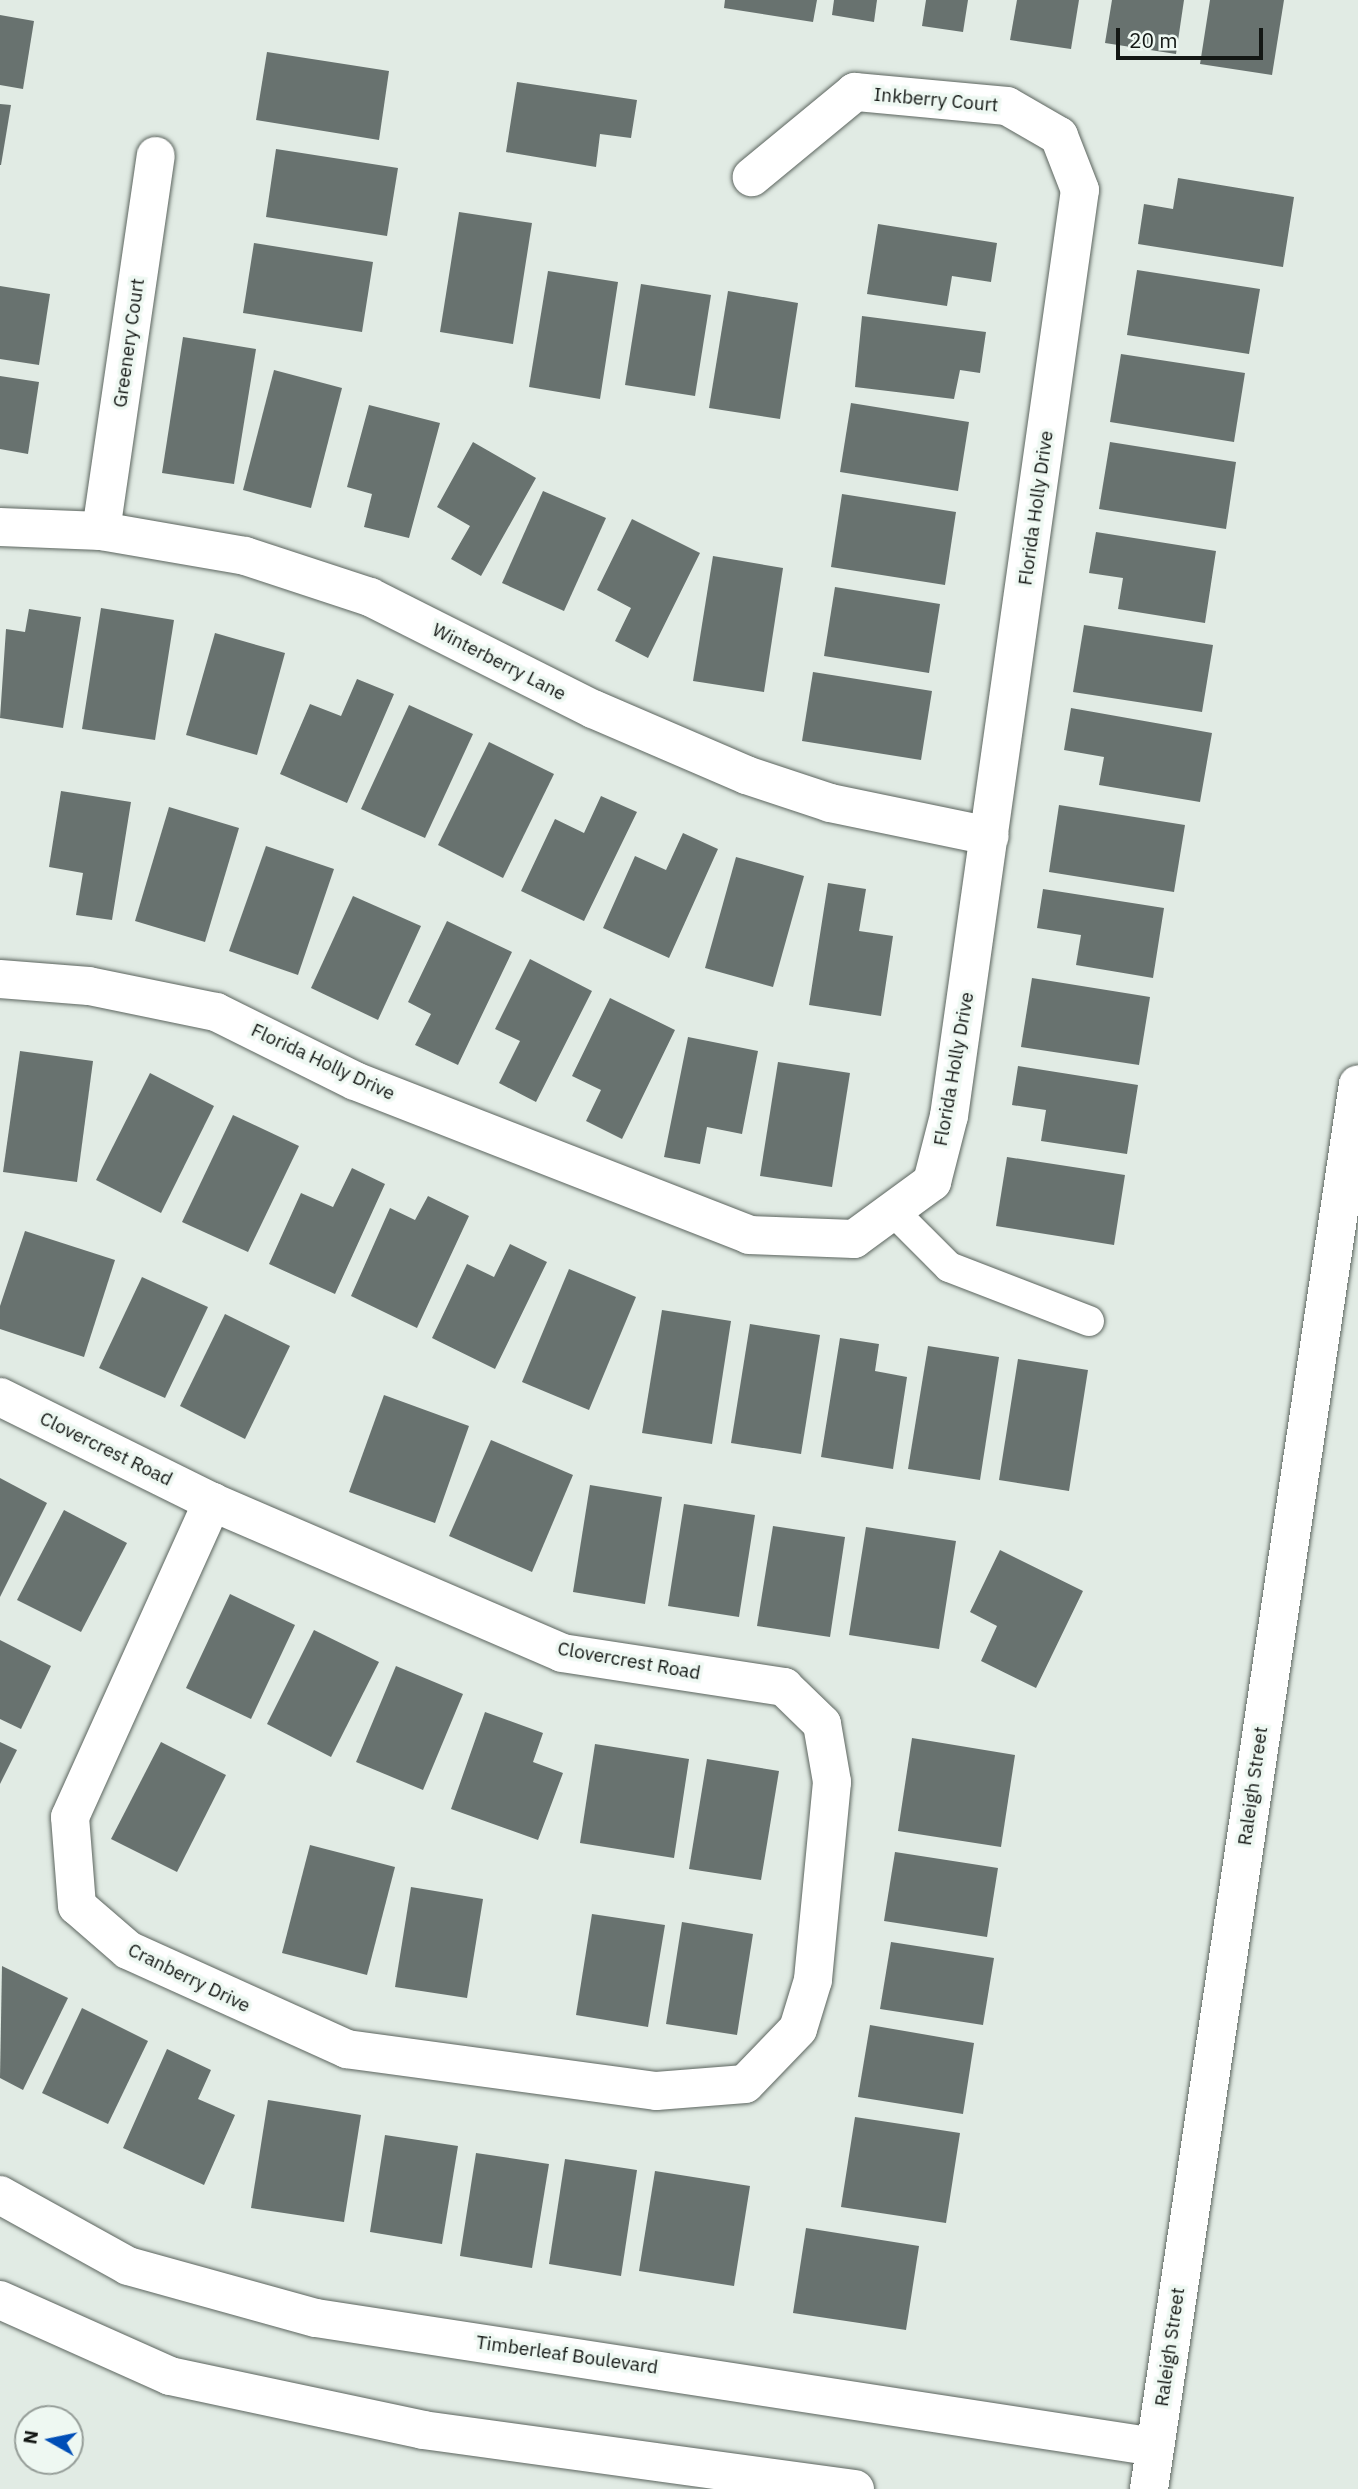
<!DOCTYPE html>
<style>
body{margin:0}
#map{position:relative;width:1358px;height:2489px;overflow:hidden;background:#e1ebe4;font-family:"IBM Plex Sans",sans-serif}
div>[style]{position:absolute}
.building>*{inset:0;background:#68726f}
.roads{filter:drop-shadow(0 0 2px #5c655f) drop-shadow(0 0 2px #5c655f)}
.service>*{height:30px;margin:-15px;padding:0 15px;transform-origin:15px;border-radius:15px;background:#fff}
.minor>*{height:38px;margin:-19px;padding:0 19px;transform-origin:19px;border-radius:19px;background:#fff}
.tertiary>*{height:38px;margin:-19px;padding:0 19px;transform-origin:19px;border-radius:19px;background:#fff}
span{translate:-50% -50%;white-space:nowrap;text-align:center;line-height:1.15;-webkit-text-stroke:7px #eef8f2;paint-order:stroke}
.street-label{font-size:19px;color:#131714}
.north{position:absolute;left:14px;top:2405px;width:70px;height:70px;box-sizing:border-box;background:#eef8f2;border:2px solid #969e99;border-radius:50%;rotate:279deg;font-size:19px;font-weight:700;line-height:28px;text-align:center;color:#131714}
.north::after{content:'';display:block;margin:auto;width:24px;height:32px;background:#004eb7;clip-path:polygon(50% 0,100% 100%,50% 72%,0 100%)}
.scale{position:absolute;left:1116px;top:28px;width:147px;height:32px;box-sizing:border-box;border:4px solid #131714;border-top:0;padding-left:9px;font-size:21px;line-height:24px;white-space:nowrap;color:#131714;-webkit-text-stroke:5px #eef8f2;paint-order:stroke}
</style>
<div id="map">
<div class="building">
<i style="clip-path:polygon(725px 0,817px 0,813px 22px,724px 8px)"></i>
<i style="clip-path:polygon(834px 0,877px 0,874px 22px,832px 15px)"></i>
<i style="clip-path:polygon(926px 0,968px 0,963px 32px,922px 26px)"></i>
<i style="clip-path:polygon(1017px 0,1079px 0,1071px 49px,1010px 40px)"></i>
<i style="clip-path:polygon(1112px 0,1184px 0,1176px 54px,1105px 43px)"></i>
<i style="clip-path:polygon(1210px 0,1284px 0,1272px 75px,1200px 64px)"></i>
<i style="clip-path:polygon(0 15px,34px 21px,23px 89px,0 85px)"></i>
<i style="clip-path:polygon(267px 52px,389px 71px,379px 140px,256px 120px)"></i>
<i style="clip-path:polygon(517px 82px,637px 100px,631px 138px,600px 134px,596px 167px,506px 152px)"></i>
<i style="clip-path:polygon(0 104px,11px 105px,1px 165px,0 165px)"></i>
<i style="clip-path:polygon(276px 149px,398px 168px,387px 236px,266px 217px)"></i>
<i style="clip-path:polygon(1178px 178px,1294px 197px,1283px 267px,1138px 244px,1144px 204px,1173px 209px)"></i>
<i style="clip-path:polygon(459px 212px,532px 223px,513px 344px,440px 332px)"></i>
<i style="clip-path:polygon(878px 224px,997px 243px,991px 282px,952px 276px,947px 306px,867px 294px)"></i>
<i style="clip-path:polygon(254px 243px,373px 262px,362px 332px,243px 313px)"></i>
<i style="clip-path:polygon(1137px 270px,1260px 289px,1249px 354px,1127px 335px)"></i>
<i style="clip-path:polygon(548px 271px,618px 282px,600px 399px,529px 387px)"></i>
<i style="clip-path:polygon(641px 284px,711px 295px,695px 396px,625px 385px)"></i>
<i style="clip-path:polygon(0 286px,50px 294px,39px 365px,0 359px)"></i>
<i style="clip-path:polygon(728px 291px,798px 303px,780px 419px,709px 408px)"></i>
<i style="clip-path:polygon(862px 316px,986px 332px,980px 373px,960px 370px,954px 399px,855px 387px)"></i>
<i style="clip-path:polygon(183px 337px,256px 349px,234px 484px,162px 473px)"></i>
<i style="clip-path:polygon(1121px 354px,1245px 373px,1234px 442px,1110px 422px)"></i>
<i style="clip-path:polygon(274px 370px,342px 388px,311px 508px,243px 490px)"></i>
<i style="clip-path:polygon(0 376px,39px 382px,28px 454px,0 449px)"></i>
<i style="clip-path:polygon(851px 403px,969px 422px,958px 491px,840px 472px)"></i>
<i style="clip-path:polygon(369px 405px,440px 423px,409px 538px,364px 527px,372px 494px,347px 487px)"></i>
<i style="clip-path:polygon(473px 442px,536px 478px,481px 576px,451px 559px,470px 526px,437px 507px)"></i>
<i style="clip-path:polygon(1110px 442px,1236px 462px,1226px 529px,1099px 509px)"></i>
<i style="clip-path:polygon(543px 491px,606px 518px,564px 611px,502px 583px)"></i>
<i style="clip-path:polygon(842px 494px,956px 512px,945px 585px,831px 567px)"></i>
<i style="clip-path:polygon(632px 519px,700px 553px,648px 658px,615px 641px,631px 608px,597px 590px)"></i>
<i style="clip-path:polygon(1096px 532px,1216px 551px,1205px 623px,1118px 609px,1123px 578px,1089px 573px)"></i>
<i style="clip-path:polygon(713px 556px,783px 568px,764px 692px,693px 681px)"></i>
<i style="clip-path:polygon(835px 587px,940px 604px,929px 673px,824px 656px)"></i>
<i style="clip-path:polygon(101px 608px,174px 620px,155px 740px,82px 729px)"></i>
<i style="clip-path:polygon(29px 609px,81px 617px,63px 728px,0 718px,6px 629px,25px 632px)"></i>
<i style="clip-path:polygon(1084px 625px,1213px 645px,1202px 712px,1073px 692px)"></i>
<i style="clip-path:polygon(215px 633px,285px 653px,257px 755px,186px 735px)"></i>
<i style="clip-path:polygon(813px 672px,932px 691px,921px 760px,802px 741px)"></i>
<i style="clip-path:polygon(357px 679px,394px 694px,347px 803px,280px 774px,310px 704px,341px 716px)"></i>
<i style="clip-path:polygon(409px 705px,473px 734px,425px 838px,361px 809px)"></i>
<i style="clip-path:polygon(1071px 708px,1212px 733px,1200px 802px,1099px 785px,1104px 757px,1064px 750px)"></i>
<i style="clip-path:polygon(489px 742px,554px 774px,503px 878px,438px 845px)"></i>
<i style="clip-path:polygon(61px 791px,131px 802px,112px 920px,76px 915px,83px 873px,49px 867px)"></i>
<i style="clip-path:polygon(601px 796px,637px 812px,584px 921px,521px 891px,555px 819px,584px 833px)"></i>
<i style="clip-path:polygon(1059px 805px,1185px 825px,1174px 892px,1049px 872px)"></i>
<i style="clip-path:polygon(169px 807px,239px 828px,205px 942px,135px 921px)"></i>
<i style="clip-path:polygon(683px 833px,718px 849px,669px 958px,603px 928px,635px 856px,666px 870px)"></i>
<i style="clip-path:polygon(266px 846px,334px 869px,298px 975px,229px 951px)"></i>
<i style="clip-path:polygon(736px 857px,804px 876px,773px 987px,705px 968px)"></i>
<i style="clip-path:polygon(828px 883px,866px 889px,859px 931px,893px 936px,881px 1016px,809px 1005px)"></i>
<i style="clip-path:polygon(1043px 889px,1164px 908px,1153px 978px,1076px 965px,1081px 935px,1037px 928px)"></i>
<i style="clip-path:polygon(353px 896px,421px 926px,378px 1020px,311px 988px)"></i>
<i style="clip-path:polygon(447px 921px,512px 952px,458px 1065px,415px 1045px,431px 1014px,408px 1002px)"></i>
<i style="clip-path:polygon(530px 959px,592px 991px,536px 1102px,499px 1083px,520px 1041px,495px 1029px)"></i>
<i style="clip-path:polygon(1032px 978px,1150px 997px,1139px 1065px,1021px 1047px)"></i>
<i style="clip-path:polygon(610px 998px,675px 1030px,622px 1139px,586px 1121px,601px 1090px,572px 1076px)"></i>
<i style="clip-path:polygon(688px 1037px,758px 1051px,742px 1134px,707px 1127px,700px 1164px,664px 1157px)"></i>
<i style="clip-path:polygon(20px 1051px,93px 1061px,77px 1182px,3px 1172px)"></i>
<i style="clip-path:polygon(778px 1062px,850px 1073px,832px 1187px,760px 1176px)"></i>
<i style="clip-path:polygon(1018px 1066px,1138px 1085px,1127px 1154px,1041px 1141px,1046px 1110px,1012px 1105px)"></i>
<i style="clip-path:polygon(150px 1073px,214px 1106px,161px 1213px,96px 1180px)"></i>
<i style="clip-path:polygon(233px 1115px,299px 1146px,248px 1252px,182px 1222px)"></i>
<i style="clip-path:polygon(1007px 1157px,1125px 1175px,1114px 1245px,996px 1226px)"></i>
<i style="clip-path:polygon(352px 1168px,385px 1184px,335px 1294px,269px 1264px,301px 1193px,333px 1207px)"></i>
<i style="clip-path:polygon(428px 1196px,469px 1216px,417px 1328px,351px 1296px,390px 1208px,415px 1220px)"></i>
<i style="clip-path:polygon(25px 1231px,115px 1260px,84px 1357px,0 1329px,0 1306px)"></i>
<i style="clip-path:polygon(510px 1244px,547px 1262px,495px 1369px,432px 1338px,467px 1264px,494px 1277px)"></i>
<i style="clip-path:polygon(569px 1269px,636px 1297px,589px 1410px,522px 1382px)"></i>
<i style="clip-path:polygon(142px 1277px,208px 1307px,165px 1398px,99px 1368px)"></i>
<i style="clip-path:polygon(662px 1310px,731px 1321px,712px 1444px,642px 1433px)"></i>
<i style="clip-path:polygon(225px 1314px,290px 1346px,245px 1439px,180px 1406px)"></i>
<i style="clip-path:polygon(750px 1324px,820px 1335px,801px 1454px,731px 1443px)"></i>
<i style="clip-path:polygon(840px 1338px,879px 1344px,875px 1371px,907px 1377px,893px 1469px,821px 1457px)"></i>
<i style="clip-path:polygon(928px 1346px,999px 1357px,980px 1480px,908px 1469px)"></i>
<i style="clip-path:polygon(1018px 1359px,1088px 1370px,1069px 1491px,999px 1480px)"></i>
<i style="clip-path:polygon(384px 1395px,469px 1426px,435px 1523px,349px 1492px)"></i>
<i style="clip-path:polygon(491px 1440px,573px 1475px,532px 1572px,449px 1536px)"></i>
<i style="clip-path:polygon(0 1478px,47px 1503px,0 1597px)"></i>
<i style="clip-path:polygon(590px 1485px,662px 1497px,645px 1604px,573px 1592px)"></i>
<i style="clip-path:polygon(684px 1504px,755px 1515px,739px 1617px,668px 1606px)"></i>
<i style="clip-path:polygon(64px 1510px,127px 1543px,81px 1632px,17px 1600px)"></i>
<i style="clip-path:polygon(773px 1526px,845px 1537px,830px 1637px,757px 1626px)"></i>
<i style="clip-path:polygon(866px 1527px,956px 1541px,939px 1649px,849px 1635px)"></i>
<i style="clip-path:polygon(1000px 1550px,1083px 1591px,1036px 1688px,981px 1661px,997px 1626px,970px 1612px)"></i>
<i style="clip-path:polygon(230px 1594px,295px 1625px,251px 1719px,186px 1688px)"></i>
<i style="clip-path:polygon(314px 1630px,379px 1662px,331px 1757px,267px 1724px)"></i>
<i style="clip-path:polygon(0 1640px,51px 1666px,21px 1729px,0 1719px)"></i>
<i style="clip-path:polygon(396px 1666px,463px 1694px,423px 1790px,356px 1762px)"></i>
<i style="clip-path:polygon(485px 1712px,543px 1733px,533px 1762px,563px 1773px,538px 1840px,451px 1809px)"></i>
<i style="clip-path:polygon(912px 1738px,1015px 1755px,1001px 1847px,898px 1831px)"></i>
<i style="clip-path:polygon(0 1742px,17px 1750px,0 1784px)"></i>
<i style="clip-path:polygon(161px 1742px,226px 1775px,177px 1872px,111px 1839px)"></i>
<i style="clip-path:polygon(595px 1744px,689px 1759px,674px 1858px,580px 1843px)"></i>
<i style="clip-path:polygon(707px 1759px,779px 1771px,761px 1880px,689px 1869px)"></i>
<i style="clip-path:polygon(310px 1845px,395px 1867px,367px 1975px,282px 1953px)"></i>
<i style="clip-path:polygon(895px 1852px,998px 1868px,987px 1937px,884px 1921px)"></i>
<i style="clip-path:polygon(411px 1887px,483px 1899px,467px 1998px,395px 1987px)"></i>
<i style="clip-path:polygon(592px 1914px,665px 1925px,648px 2027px,576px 2015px)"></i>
<i style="clip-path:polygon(682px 1922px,753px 1934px,737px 2035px,666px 2024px)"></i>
<i style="clip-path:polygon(891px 1942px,994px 1958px,983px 2025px,880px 2009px)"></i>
<i style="clip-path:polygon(2px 1966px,68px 1998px,23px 2090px,0 2078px)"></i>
<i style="clip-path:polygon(82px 2008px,148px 2041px,108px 2124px,42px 2093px)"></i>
<i style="clip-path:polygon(870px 2025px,974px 2043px,963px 2114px,858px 2097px)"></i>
<i style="clip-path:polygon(167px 2049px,211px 2070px,198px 2099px,235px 2115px,204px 2185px,123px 2148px)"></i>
<i style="clip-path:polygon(268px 2100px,361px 2115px,344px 2222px,251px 2208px)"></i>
<i style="clip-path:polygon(855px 2117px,960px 2133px,946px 2223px,841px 2207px)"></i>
<i style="clip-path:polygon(385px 2135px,458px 2146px,442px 2244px,370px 2232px)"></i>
<i style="clip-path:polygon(476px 2153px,549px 2164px,532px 2268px,460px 2256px)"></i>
<i style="clip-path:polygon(565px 2159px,637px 2170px,621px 2276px,549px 2264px)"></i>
<i style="clip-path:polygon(655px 2171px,750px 2186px,734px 2286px,639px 2271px)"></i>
<i style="clip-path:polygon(806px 2228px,919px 2246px,906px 2330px,793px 2313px)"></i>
</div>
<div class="roads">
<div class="service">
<i style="left:893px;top:1211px;width:79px;rotate:45deg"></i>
<i style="left:949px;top:1267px;width:150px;rotate:21.1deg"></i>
</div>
<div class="minor">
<i style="left:0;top:527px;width:101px;rotate:2.3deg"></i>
<i style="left:101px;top:531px;width:146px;rotate:9.8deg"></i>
<i style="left:245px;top:556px;width:132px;rotate:18.2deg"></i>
<i style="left:370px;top:597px;width:250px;rotate:26.7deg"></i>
<i style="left:593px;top:709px;width:167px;rotate:23.3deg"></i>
<i style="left:746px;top:775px;width:89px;rotate:18.4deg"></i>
<i style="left:830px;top:803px;width:163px;rotate:11.7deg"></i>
<i style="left:101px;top:531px;width:379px;rotate:-81.7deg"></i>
<i style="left:0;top:979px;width:89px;rotate:4.5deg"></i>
<i style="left:89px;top:986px;width:130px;rotate:11.6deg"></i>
<i style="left:216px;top:1012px;width:155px;rotate:26.4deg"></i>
<i style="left:355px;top:1081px;width:423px;rotate:21.3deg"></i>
<i style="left:749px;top:1235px;width:105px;rotate:2.2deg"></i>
<i style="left:854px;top:1239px;width:97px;rotate:-36.2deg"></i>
<i style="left:932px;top:1182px;width:68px;rotate:-75.6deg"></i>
<i style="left:949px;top:1116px;width:935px;rotate:-81.95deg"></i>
<i style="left:1080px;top:190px;width:58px;rotate:-111.3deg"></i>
<i style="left:1059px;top:136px;width:60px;rotate:-150deg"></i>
<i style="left:1007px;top:106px;width:153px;rotate:-174.7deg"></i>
<i style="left:855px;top:92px;width:134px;rotate:140.5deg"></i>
<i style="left:0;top:1397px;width:237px;rotate:26.3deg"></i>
<i style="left:212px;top:1502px;width:381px;rotate:23.3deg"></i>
<i style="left:562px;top:1653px;width:225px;rotate:8.7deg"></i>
<i style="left:784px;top:1687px;width:53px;rotate:44.2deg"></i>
<i style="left:822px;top:1724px;width:59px;rotate:80.2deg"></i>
<i style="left:832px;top:1782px;width:199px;rotate:95.5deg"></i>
<i style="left:813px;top:1980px;width:51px;rotate:107deg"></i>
<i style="left:798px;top:2029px;width:76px;rotate:133.9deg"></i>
<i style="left:745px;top:2084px;width:89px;rotate:175.5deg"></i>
<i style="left:656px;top:2091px;width:312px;rotate:-172.3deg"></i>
<i style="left:347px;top:2049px;width:240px;rotate:-155.7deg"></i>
<i style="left:128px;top:1950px;width:67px;rotate:-139.2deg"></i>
<i style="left:77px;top:1906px;width:89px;rotate:-94.5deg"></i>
<i style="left:70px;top:1817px;width:346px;rotate:-65.7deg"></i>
<i style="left:0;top:2195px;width:146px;rotate:29deg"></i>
<i style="left:128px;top:2266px;width:195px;rotate:15.5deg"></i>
<i style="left:316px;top:2318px;width:849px;rotate:8.74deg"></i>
<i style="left:0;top:2300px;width:186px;rotate:24.1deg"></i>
<i style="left:170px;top:2376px;width:259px;rotate:12deg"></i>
<i style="left:423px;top:2430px;width:436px;rotate:7.8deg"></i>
</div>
<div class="tertiary">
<i style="left:1149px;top:2489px;width:1420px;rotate:-81.54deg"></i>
</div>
</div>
<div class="street-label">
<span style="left:936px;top:100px;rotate:5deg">Inkberry Court</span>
<span style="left:129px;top:343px;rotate:-82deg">Greenery Court</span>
<span style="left:1036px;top:508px;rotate:-82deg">Florida Holly Drive</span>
<span style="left:499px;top:662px;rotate:27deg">Winterberry Lane</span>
<span style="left:323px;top:1062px;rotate:25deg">Florida Holly Drive</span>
<span style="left:954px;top:1069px;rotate:-80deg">Florida Holly Drive</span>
<span style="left:106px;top:1449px;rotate:26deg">Clovercrest Road</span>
<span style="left:629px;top:1661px;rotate:10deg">Clovercrest Road</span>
<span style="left:1253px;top:1786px;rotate:-82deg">Raleigh Street</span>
<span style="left:189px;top:1978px;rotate:26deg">Cranberry Drive</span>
<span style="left:1170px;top:2347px;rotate:-82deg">Raleigh Street</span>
<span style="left:567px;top:2355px;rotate:8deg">Timberleaf Boulevard</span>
</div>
<div class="north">N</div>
<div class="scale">20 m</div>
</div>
